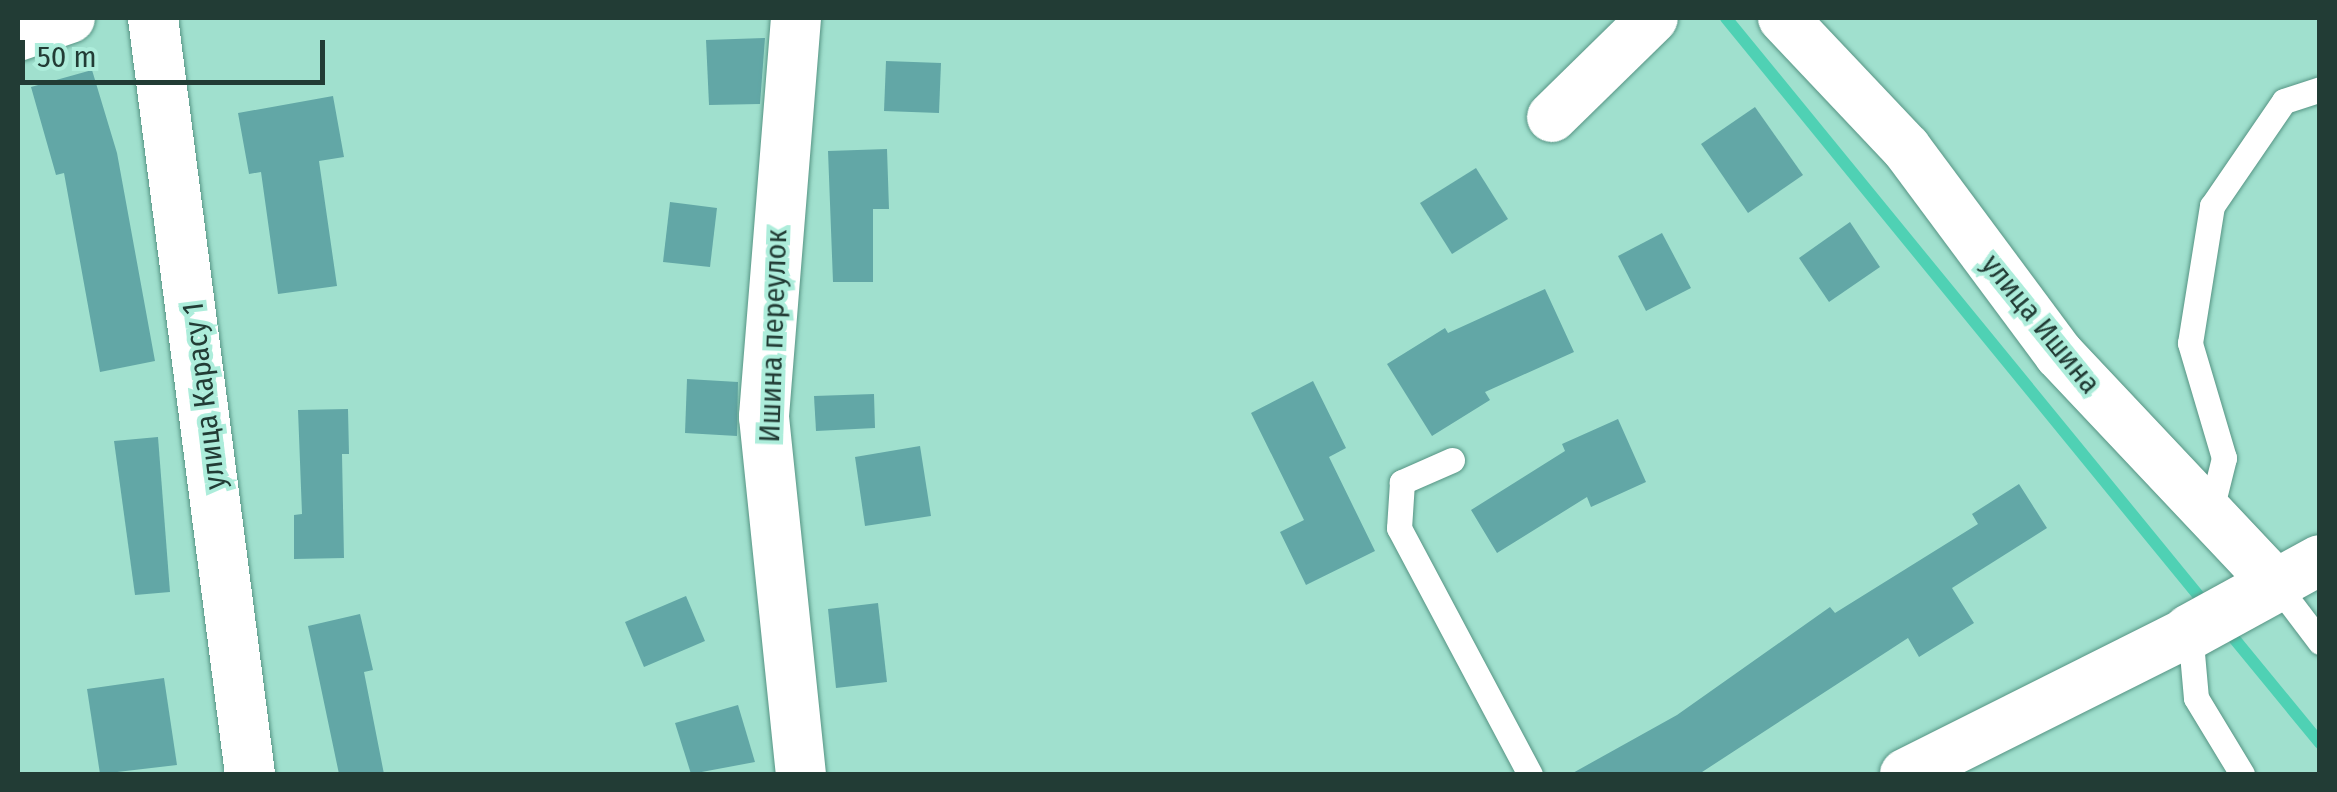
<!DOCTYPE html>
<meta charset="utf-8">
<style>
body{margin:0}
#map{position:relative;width:2337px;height:792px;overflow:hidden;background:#a0e0ce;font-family:"Fira Sans Condensed",sans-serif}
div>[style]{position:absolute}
.stream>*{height:12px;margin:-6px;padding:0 6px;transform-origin:6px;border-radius:6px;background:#4fd1b4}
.building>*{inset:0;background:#62a7a6}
.roads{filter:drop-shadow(0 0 2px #569484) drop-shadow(0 0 2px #569484)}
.service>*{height:25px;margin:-12.5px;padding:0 12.5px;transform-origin:12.5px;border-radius:12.5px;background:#fff}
.minor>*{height:50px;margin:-25px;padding:0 25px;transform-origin:25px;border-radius:25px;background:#fff}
.tertiary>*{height:55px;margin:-27.5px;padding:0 27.5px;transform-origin:27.5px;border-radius:27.5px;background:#fff}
span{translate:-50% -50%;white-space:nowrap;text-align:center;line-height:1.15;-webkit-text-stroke:8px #adeddb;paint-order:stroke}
.street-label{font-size:30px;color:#223c35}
.frame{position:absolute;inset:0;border:20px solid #223c35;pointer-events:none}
.scale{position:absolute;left:20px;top:40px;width:305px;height:45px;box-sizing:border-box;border:5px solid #223c35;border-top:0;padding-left:12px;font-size:30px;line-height:35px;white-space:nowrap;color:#223c35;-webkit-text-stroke:8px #adeddb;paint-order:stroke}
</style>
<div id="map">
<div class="stream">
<i style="left:1726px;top:18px;width:760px;rotate:50.72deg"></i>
<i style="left:2223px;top:625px;width:153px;rotate:50.6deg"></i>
</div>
<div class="building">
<i style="clip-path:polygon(765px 38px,760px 104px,709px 105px,706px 40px)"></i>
<i style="clip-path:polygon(886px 61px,941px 63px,939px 113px,884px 111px)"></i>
<i style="clip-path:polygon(92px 70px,117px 153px,155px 361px,100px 372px,64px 173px,56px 175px,31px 87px)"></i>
<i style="clip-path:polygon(333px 96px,344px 157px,319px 161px,337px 286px,278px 294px,261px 172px,249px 174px,238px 113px)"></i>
<i style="clip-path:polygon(1755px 107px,1803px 175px,1748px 213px,1701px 144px)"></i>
<i style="clip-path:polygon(887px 149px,889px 209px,873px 209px,873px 282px,833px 282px,828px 151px)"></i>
<i style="clip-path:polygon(1476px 168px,1508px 219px,1452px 254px,1420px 203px)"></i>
<i style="clip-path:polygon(670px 202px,717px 208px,710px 267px,663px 262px)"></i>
<i style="clip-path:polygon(1850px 222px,1880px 267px,1829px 302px,1799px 258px)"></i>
<i style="clip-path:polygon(1662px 233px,1691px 288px,1646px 311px,1618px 256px)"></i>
<i style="clip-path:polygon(1545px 289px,1574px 352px,1485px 392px,1490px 400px,1432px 436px,1387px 364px,1445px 328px,1448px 333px)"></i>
<i style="clip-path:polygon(687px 379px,738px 382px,737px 436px,685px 433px)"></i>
<i style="clip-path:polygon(1313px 381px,1346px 448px,1329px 457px,1375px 551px,1306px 585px,1280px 532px,1304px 520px,1251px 413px)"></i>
<i style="clip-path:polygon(874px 394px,875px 428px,816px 431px,814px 396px)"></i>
<i style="clip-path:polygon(348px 409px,349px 454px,342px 454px,344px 558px,294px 559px,294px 515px,302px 514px,298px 410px)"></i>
<i style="clip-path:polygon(1618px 419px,1646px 482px,1591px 507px,1587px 497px,1497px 553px,1471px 510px,1565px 451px,1562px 444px)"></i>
<i style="clip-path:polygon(158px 437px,170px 592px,135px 595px,114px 441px)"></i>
<i style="clip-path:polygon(920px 446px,931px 516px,865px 526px,855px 457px)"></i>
<i style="clip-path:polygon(2019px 484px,2047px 528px,1952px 588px,1974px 623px,1919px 657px,1908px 638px,1699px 774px,1571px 774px,1677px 715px,1830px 607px,1835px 613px,1978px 524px,1972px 514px)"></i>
<i style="clip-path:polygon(686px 596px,705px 641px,644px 667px,625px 622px)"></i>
<i style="clip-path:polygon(878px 603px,887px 682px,836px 688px,828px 609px)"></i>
<i style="clip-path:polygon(360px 614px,373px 670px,364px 672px,384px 774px,339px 774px,308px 626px)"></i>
<i style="clip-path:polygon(164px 678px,177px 765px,100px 774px,87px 689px)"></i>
<i style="clip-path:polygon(738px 705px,755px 762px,691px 774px,675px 723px)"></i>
</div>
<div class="roads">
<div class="service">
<i style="left:1452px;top:460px;width:55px;rotate:156.3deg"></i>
<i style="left:1402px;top:482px;width:46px;rotate:93.7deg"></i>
<i style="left:1399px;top:528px;width:279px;rotate:62deg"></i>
<i style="left:2210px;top:514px;width:58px;rotate:-76deg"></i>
<i style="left:2224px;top:458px;width:120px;rotate:-106.5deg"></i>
<i style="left:2190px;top:343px;width:139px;rotate:-80.9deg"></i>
<i style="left:2212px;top:206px;width:127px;rotate:-55.6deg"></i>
<i style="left:2284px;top:101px;width:38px;rotate:-18deg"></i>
<i style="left:2276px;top:584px;width:73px;rotate:52.8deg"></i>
<i style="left:2190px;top:631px;width:67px;rotate:84.9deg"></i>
<i style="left:2196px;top:698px;width:89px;rotate:58.8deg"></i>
</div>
<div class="minor">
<i style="left:153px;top:18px;width:762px;rotate:82.69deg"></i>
<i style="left:796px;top:18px;width:400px;rotate:94.6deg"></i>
<i style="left:764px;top:417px;width:359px;rotate:84.1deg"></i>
<i style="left:1783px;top:18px;width:179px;rotate:46.6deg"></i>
<i style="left:1906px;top:148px;width:257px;rotate:53.4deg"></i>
<i style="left:2059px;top:354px;width:316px;rotate:46.7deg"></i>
<i style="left:2276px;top:584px;width:50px;rotate:-28.6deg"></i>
<i style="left:18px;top:36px;width:55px;rotate:-19.1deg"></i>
<i style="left:1552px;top:117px;width:141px;rotate:-44.4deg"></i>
<i style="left:1905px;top:774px;width:319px;rotate:-26.6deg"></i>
</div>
<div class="tertiary">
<i style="left:2190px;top:631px;width:98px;rotate:-28.7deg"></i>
</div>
</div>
<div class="street-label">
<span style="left:2041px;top:324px;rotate:51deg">улица Ишина</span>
<span style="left:773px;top:336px;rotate:-88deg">Ишина переулок</span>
<span style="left:204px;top:396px;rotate:-97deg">улица Карасу 1</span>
</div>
<div class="frame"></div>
<div class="scale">50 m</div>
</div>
